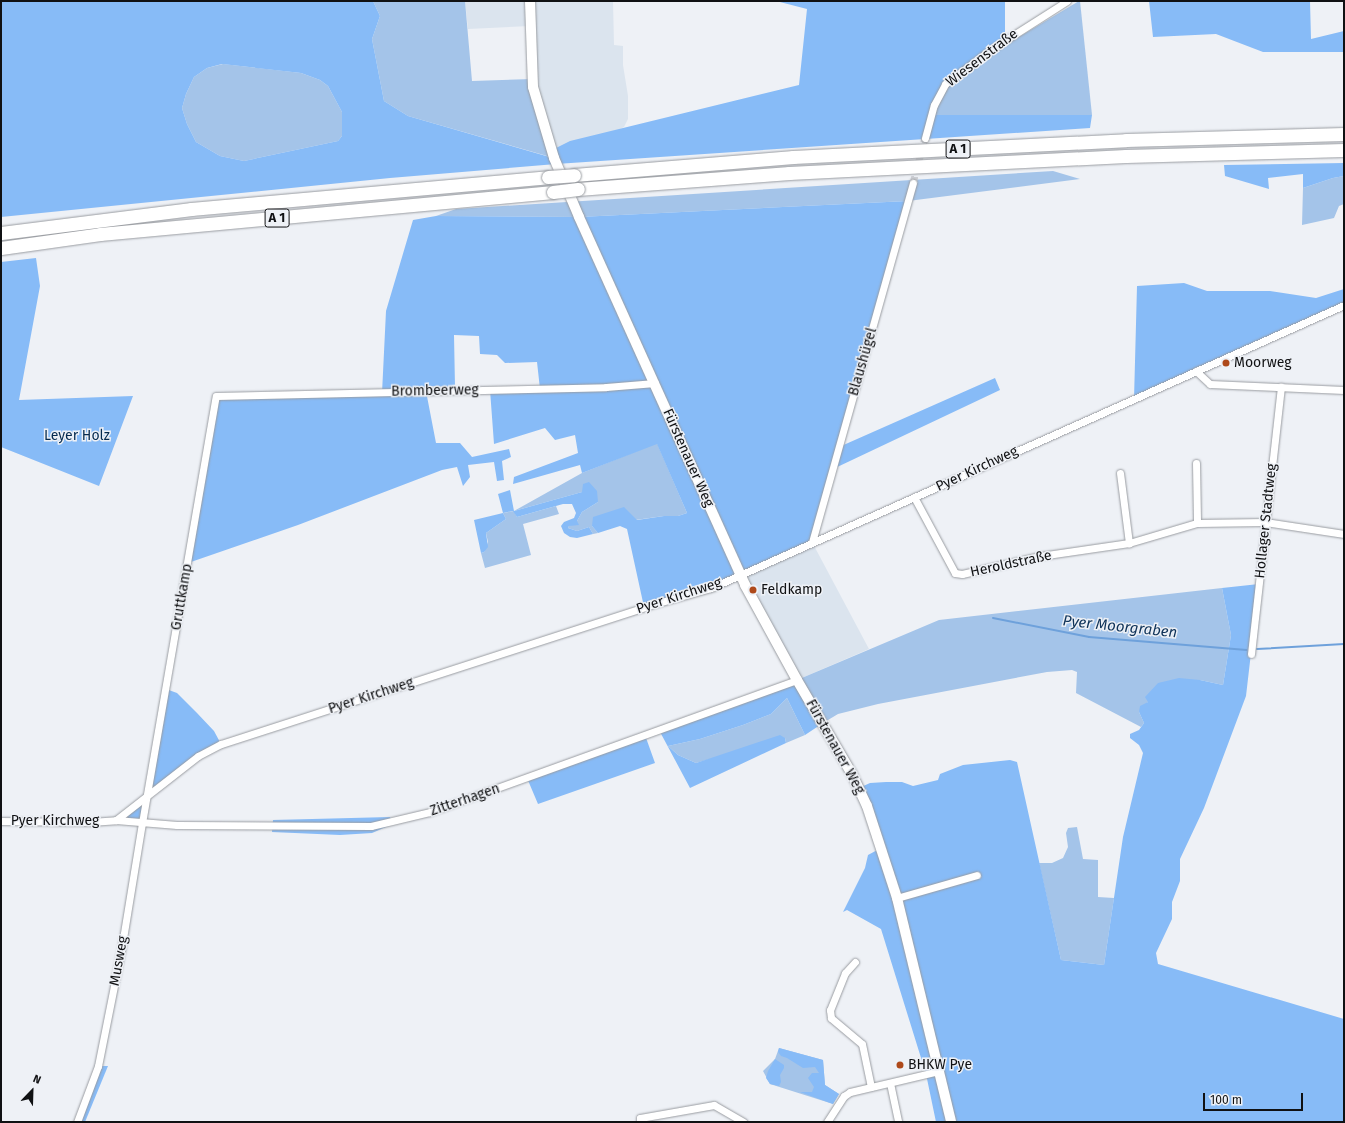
<!DOCTYPE html>
<meta charset="utf-8">
<style>
body{margin:0}
#map{position:relative;width:1345px;height:1123px;overflow:hidden;background:#eef1f6;font-family:"Fira Sans",sans-serif}
div>[style]{position:absolute}
.built>*{inset:0;background:#dbe4ee}
.green>*{inset:0;background:#a4c4e9}
.forest>*{inset:0;background:#87bbf7}
.stream>*{height:2px;margin:-1px;padding:0 1px;transform-origin:1px;border-radius:1px;background:#6ea1db}
.street-tunnel>*{height:7px;margin-top:-3.5px;transform-origin:0;background:repeating-linear-gradient(90deg,#cdcfd4 0 7px,transparent 0 10.5px)}
.roads{filter:drop-shadow(0 0 1px #999ca1) drop-shadow(0 0 1px #999ca1)}
.street>*{height:7px;margin:-3.5px;padding:0 3.5px;transform-origin:3.5px;border-radius:3.5px;background:#fff}
.secondary>*{height:10px;margin:-5px;padding:0 5px;transform-origin:5px;border-radius:5px;background:#fff}
.highway>*{height:13px;margin:-6.5px;padding:0 6.5px;transform-origin:6.5px;border-radius:6.5px;background:#fff}
.bridges{filter:drop-shadow(0 0 1px #999ca1) drop-shadow(0 0 1px #999ca1)}
.highway-bridge>*{height:13px;margin:-6.5px;padding:0 6.5px;transform-origin:6.5px;border-radius:6.5px;background:#fff}
.dots>*{width:11px;height:11px;translate:-50% -50%;box-sizing:border-box;border:2px solid #eef1f6;border-radius:50%}
span{translate:-50% -50%;white-space:nowrap;text-align:center;line-height:1.15;-webkit-text-stroke:3px #eef1f6;paint-order:stroke}
.shield-label span{padding:1px 3px;background:#eef1f6;border:1px solid;border-radius:3px;-webkit-text-stroke-width:0}
.shield-label{font-size:13px;color:#101113;font-weight:700}
.street-label{font-size:14px;color:#101113}
.poi-label{font-size:14px;color:#101113}
.left{translate:0 -50%;text-align:left}
.park-label{font-size:14px;color:#052a4f}
.water-label{font-size:15px;color:#0f3359;font-style:italic}
.frame{position:absolute;inset:0;border:2px solid #101113;pointer-events:none}
.north{position:absolute;left:12px;top:1071px;width:40px;height:40px;-webkit-text-stroke:3px #eef1f6;paint-order:stroke;rotate:23deg;font-size:11px;font-weight:700;line-height:16px;text-align:center;color:#101113}
.north::after{content:'';display:block;margin:auto;width:14px;height:18px;background:#101113;clip-path:polygon(50% 0,100% 100%,50% 72%,0 100%)}
.scale{position:absolute;left:1203px;top:1093px;width:100px;height:18px;box-sizing:border-box;border:2px solid #101113;border-top:0;padding-left:5px;font-size:12px;line-height:14px;white-space:nowrap;color:#101113;-webkit-text-stroke:3px #eef1f6;paint-order:stroke}
</style>
<div id="map">
<div class="built">
<i style="clip-path:polygon(465px 1px,613px 1px,614px 45px,623px 46px,623px 65px,628px 96px,628px 119px,624px 127px,618px 130px,556px 148px,533px 87px,530px 26px,468px 29px)"></i>
<i style="clip-path:polygon(812px 542px,869px 649px,797px 680px,741px 575px)"></i>
</div>
<div class="green">
<i style="clip-path:polygon(373px 1px,465px 1px,472px 81px,532px 79px,554px 158px,408px 116px,384px 101px,372px 39px,380px 16px)"></i>
<i style="clip-path:polygon(1079px 1px,1080px 1px,1092px 115px,935px 115px,945px 90px,958px 78px,1007px 44px)"></i>
<i style="clip-path:polygon(223px 64px,301px 73px,320px 80px,328px 86px,342px 112px,342px 136px,338px 141px,244px 161px,220px 156px,196px 142px,187px 124px,182px 108px,186px 94px,194px 77px,207px 68px)"></i>
<i style="clip-path:polygon(1053px 171px,1080px 179px,908px 201px,579px 217px,436px 216px,456px 209px)"></i>
<i style="clip-path:polygon(1344px 176px,1344px 204px,1339px 206px,1334px 218px,1302px 225px,1303px 188px,1333px 178px)"></i>
<i style="clip-path:polygon(657px 443px,687px 513px,678px 516px,664px 516px,592px 526px,598px 533px,593px 534px,589px 527px,577px 531px,568px 528px,569px 526px,577px 521px,582px 512px,598px 502px,582px 492px,514px 511px,517px 517px,556px 506px,559px 514px,523px 524px,531px 555px,485px 568px,481px 553px,484px 552px,488px 542px,486px 533px,506px 519px,503px 513px,514px 511px,582px 473px)"></i>
<i style="clip-path:polygon(1222px 588px,1231px 635px,1223px 685px,1200px 680px,1148px 702px,1139px 712px,1144px 723px,1141px 727px,1076px 693px,1077px 672px,1072px 670px,1047px 672px,878px 704px,838px 714px,823px 723px,797px 680px,939px 620px)"></i>
<i style="clip-path:polygon(787px 698px,805px 735px,786px 743px,785px 738px,696px 763px,678px 755px,668px 746px,700px 739px,743px 725px,771px 714px)"></i>
<i style="clip-path:polygon(1077px 827px,1083px 859px,1098px 860px,1098px 897px,1114px 898px,1104px 965px,1061px 960px,1039px 863px,1052px 863px,1063px 858px,1068px 847px,1066px 833px,1068px 828px)"></i>
<i style="clip-path:polygon(779px 1048px,823px 1060px,825px 1085px,839px 1094px,833px 1104px,770px 1084px,763px 1071px,775px 1059px)"></i>
</div>
<div class="forest">
<i style="clip-path:polygon(evenodd,1px 1px,373px 1px,380px 16px,372px 39px,384px 101px,408px 116px,553px 158px,556px 148px,570px 141px,799px 85px,807px 9px,776px 1px,1005px 1px,1005px 36px,1007px 44px,958px 78px,945px 90px,935px 115px,1092px 115px,1090px 128px,556px 164px,390px 178px,1px 217px,1px 1px,222px 64px,301px 73px,320px 80px,328px 86px,342px 112px,342px 136px,338px 141px,244px 161px,220px 156px,196px 142px,187px 124px,182px 108px,186px 94px,194px 77px,207px 68px,222px 64px)"></i>
<i style="clip-path:polygon(1149px 1px,1310px 1px,1311px 39px,1344px 31px,1344px 52px,1263px 52px,1216px 34px,1153px 37px)"></i>
<i style="clip-path:polygon(1344px 163px,1344px 176px,1333px 178px,1303px 188px,1303px 174px,1268px 178px,1269px 189px,1225px 176px,1224px 165px)"></i>
<i style="clip-path:polygon(908px 201px,839px 447px,995px 378px,1000px 390px,833px 469px,812px 542px,735px 578px,644px 607px,627px 529px,620px 526px,598px 533px,592px 526px,593px 517px,624px 507px,637px 520px,664px 516px,678px 516px,687px 513px,657px 444px,582px 473px,580px 465px,513px 484px,514px 477px,578px 453px,575px 435px,555px 440px,545px 428px,494px 444px,490px 390px,540px 389px,537px 362px,505px 363px,497px 355px,480px 354px,479px 336px,454px 335px,455px 387px,425px 386px,436px 443px,460px 443px,472px 457px,509px 449px,511px 457px,502px 461px,504px 480px,497px 481px,494px 462px,468px 465px,470px 477px,463px 486px,457px 467px,442px 470px,298px 525px,188px 563px,217px 398px,382px 393px,386px 311px,413px 220px,436px 216px,579px 217px)"></i>
<i style="clip-path:polygon(36px 258px,40px 286px,19px 400px,133px 396px,99px 486px,1px 447px,1px 262px)"></i>
<i style="clip-path:polygon(1184px 283px,1207px 291px,1270px 291px,1316px 298px,1344px 289px,1344px 305px,1134px 399px,1137px 286px)"></i>
<i style="clip-path:polygon(589px 482px,597px 491px,598px 502px,582px 512px,577px 521px,579px 525px,569px 526px,568px 528px,577px 531px,589px 527px,593px 534px,577px 538px,570px 537px,564px 533px,561px 526px,564px 522px,574px 518px,576px 513px,572px 504px,563px 504px,517px 517px,513px 511px,503px 513px,506px 519px,486px 533px,488px 547px,484px 552px,481px 553px,474px 520px,503px 513px,498px 494px,510px 490px,514px 511px,582px 492px,583px 484px)"></i>
<i style="clip-path:polygon(1259px 584px,1246px 696px,1204px 808px,1180px 859px,1180px 881px,1172px 902px,1172px 919px,1156px 953px,1158px 964px,1344px 1019px,1344px 1122px,936px 1122px,926px 1074px,881px 929px,847px 910px,843px 912px,865px 868px,868px 855px,881px 848px,859px 788px,870px 783px,886px 782px,902px 782px,913px 786px,938px 780px,940px 774px,963px 765px,1010px 760px,1017px 762px,1061px 960px,1104px 965px,1123px 837px,1143px 753px,1139px 745px,1130px 738px,1130px 734px,1139px 730px,1144px 723px,1139px 712px,1140px 706px,1148px 702px,1145px 697px,1158px 683px,1179px 678px,1200px 680px,1223px 685px,1231px 635px,1222px 588px)"></i>
<i style="clip-path:polygon(797px 680px,823px 723px,805px 735px,787px 698px,771px 714px,743px 725px,700px 739px,668px 746px,678px 755px,696px 763px,780px 735px,785px 738px,786px 743px,690px 788px,659px 730px,645px 735px,655px 763px,538px 804px,527px 778px)"></i>
<i style="clip-path:polygon(166px 689px,177px 693px,197px 713px,214px 731px,221px 744px,198px 756px,147px 797px,142px 823px,116px 820px,147px 797px)"></i>
<i style="clip-path:polygon(390px 817px,393px 824px,372px 833px,340px 835px,272px 832px,273px 820px)"></i>
<i style="clip-path:polygon(779px 1048px,823px 1060px,825px 1085px,839px 1094px,833px 1104px,800px 1092px,812px 1092px,814px 1087px,808px 1078px,812px 1073px,819px 1073px,815px 1067px,803px 1068px,787px 1058px,781px 1056px,778px 1052px)"></i>
<i style="clip-path:polygon(775px 1059px,784px 1065px,784px 1068px,780px 1075px,781px 1082px,779px 1086px,770px 1084px,766px 1078px,768px 1071px)"></i>
<i style="clip-path:polygon(98px 1066px,108px 1066px,85px 1122px,77px 1122px)"></i>
</div>
<div class="stream">
<i style="left:993px;top:618px;width:98px;rotate:11.2deg"></i>
<i style="left:1089px;top:637px;width:158px;rotate:4.7deg"></i>
<i style="left:1257px;top:649px;width:87px;rotate:-3.3deg"></i>
</div>
<div class="street-tunnel">
<i style="left:913px;top:183px;width:47px;rotate:-75.1deg"></i>
</div>
<div class="roads">
<div class="street">
<i style="left:925px;top:138px;width:34px;rotate:-75deg"></i>
<i style="left:934px;top:105px;width:24px;rotate:-62deg"></i>
<i style="left:945px;top:84px;width:56px;rotate:-37.1deg"></i>
<i style="left:990px;top:50px;width:91px;rotate:-32.5deg"></i>
<i style="left:1196px;top:371px;width:19px;rotate:43deg"></i>
<i style="left:1210px;top:384px;width:134px;rotate:2.6deg"></i>
<i style="left:1196px;top:463px;width:60px;rotate:89deg"></i>
<i style="left:1120px;top:473px;width:71px;rotate:82.7deg"></i>
<i style="left:914px;top:497px;width:86px;rotate:61.7deg"></i>
<i style="left:955px;top:573px;width:7px;rotate:8deg"></i>
<i style="left:962px;top:574px;width:80px;rotate:-13deg"></i>
<i style="left:1040px;top:556px;width:90px;rotate:-8.3deg"></i>
<i style="left:1129px;top:543px;width:71px;rotate:-16.4deg"></i>
<i style="left:1197px;top:523px;width:68px;rotate:-0.8deg"></i>
<i style="left:1265px;top:522px;width:80px;rotate:8.6deg"></i>
<i style="left:812px;top:542px;width:373px;rotate:-74.3deg"></i>
<i style="left:1251px;top:654px;width:269px;rotate:-83.6deg"></i>
<i style="left:116px;top:820px;width:61px;rotate:4.7deg"></i>
<i style="left:177px;top:825px;width:194px;rotate:0.3deg"></i>
<i style="left:371px;top:826px;width:61px;rotate:-13.3deg"></i>
<i style="left:430px;top:812px;width:390px;rotate:-19.8deg"></i>
<i style="left:1px;top:821px;width:89px;rotate:0.6deg"></i>
<i style="left:90px;top:822px;width:26px;rotate:-4deg"></i>
<i style="left:116px;top:820px;width:104px;rotate:-38deg"></i>
<i style="left:198px;top:756px;width:26px;rotate:-28deg"></i>
<i style="left:221px;top:744px;width:445px;rotate:-17.9deg"></i>
<i style="left:644px;top:607px;width:70px;rotate:-15.8deg"></i>
<i style="left:711px;top:588px;width:693px;rotate:-24.09deg"></i>
<i style="left:897px;top:898px;width:83px;rotate:-16deg"></i>
<i style="left:855px;top:962px;width:15px;rotate:132deg"></i>
<i style="left:845px;top:973px;width:40px;rotate:112deg"></i>
<i style="left:830px;top:1010px;width:8px;rotate:83deg"></i>
<i style="left:831px;top:1018px;width:40px;rotate:40deg"></i>
<i style="left:862px;top:1044px;width:44px;rotate:78.2deg"></i>
<i style="left:890px;top:1083px;width:39px;rotate:78deg"></i>
<i style="left:77px;top:1122px;width:60px;rotate:-69.4deg"></i>
<i style="left:98px;top:1066px;width:117px;rotate:-78.7deg"></i>
<i style="left:121px;top:951px;width:130px;rotate:-80.7deg"></i>
<i style="left:142px;top:823px;width:433px;rotate:-80.2deg"></i>
<i style="left:216px;top:396px;width:390px;rotate:-1.3deg"></i>
<i style="left:606px;top:387px;width:49px;rotate:-4.7deg"></i>
<i style="left:640px;top:1122px;width:4px;rotate:-90deg"></i>
<i style="left:640px;top:1118px;width:75px;rotate:-10deg"></i>
<i style="left:714px;top:1105px;width:34px;rotate:30deg"></i>
<i style="left:827px;top:1122px;width:31px;rotate:-57deg"></i>
<i style="left:844px;top:1096px;width:7px;rotate:-34deg"></i>
<i style="left:850px;top:1092px;width:91px;rotate:-13.3deg"></i>
</div>
<div class="secondary">
<i style="left:530px;top:1px;width:86px;rotate:88deg"></i>
<i style="left:533px;top:87px;width:74px;rotate:73.5deg"></i>
<i style="left:554px;top:158px;width:64px;rotate:67deg"></i>
<i style="left:579px;top:217px;width:404px;rotate:65.7deg"></i>
<i style="left:745px;top:585px;width:108px;rotate:61.3deg"></i>
<i style="left:797px;top:680px;width:109px;rotate:59.7deg"></i>
<i style="left:852px;top:774px;width:35px;rotate:65deg"></i>
<i style="left:867px;top:806px;width:97px;rotate:71.9deg"></i>
<i style="left:897px;top:898px;width:230px;rotate:76.4deg"></i>
</div>
<div class="highway">
<i style="left:574px;top:175px;width:220px;rotate:-4.7deg"></i>
<i style="left:793px;top:157px;width:333px;rotate:-2.9deg"></i>
<i style="left:1126px;top:140px;width:218px;rotate:-1.6deg"></i>
<i style="left:578px;top:189px;width:212px;rotate:-4.3deg"></i>
<i style="left:789px;top:173px;width:337px;rotate:-2.9deg"></i>
<i style="left:1126px;top:156px;width:218px;rotate:-1.6deg"></i>
<i style="left:1px;top:233px;width:192px;rotate:-7.2deg"></i>
<i style="left:191px;top:209px;width:358px;rotate:-5.1deg"></i>
<i style="left:1px;top:248px;width:100px;rotate:-8deg"></i>
<i style="left:100px;top:234px;width:455px;rotate:-5.3deg"></i>
</div>
</div>
<div class="bridges">
<div class="highway-bridge">
<i style="left:548px;top:177px;width:26px;rotate:-4deg"></i>
<i style="left:553px;top:192px;width:25px;rotate:-7deg"></i>
</div>
</div>
<div class="dots">
<i style="left:1226px;top:363px;background:#ae491a"></i>
<i style="left:753px;top:590px;background:#ae491a"></i>
<i style="left:900px;top:1065px;background:#ae491a"></i>
</div>
<div class="shield-label">
<span style="left:958px;top:149px">A 1</span>
<span style="left:277px;top:218px">A 1</span>
</div>
<div class="street-label">
<span style="left:982px;top:58px;rotate:-37deg">Wiesenstraße</span>
<span style="left:863px;top:362px;rotate:-74deg">Blaushügel</span>
<span style="left:435px;top:391px;rotate:-1deg">Brombeerweg</span>
<span style="left:688px;top:458px;rotate:66deg">Fürstenauer Weg</span>
<span style="left:977px;top:469px;rotate:-25deg">Pyer Kirchweg</span>
<span style="left:1266px;top:521px;rotate:-84deg">Hollager Stadtweg</span>
<span style="left:1011px;top:564px;rotate:-12deg">Heroldstraße</span>
<span style="left:679px;top:596px;rotate:-18deg">Pyer Kirchweg</span>
<span style="left:182px;top:597px;rotate:-80deg">Gruttkamp</span>
<span style="left:371px;top:696px;rotate:-18deg">Pyer Kirchweg</span>
<span style="left:835px;top:747px;rotate:61deg">Fürstenauer Weg</span>
<span style="left:465px;top:800px;rotate:-19deg">Zitterhagen</span>
<span style="left:55px;top:821px">Pyer Kirchweg</span>
<span style="left:119px;top:961px;rotate:-80deg">Musweg</span>
</div>
<div class="poi-label">
<span class="left" style="left:1234px;top:363px">Moorweg</span>
<span class="left" style="left:761px;top:590px">Feldkamp</span>
<span class="left" style="left:908px;top:1065px">BHKW Pye</span>
</div>
<div class="park-label">
<span style="left:77px;top:436px">Leyer Holz</span>
</div>
<div class="water-label">
<span style="left:1120px;top:627px;rotate:6deg">Pyer Moorgraben</span>
</div>
<div class="frame"></div>
<div class="north">N</div>
<div class="scale">100 m</div>
</div>
